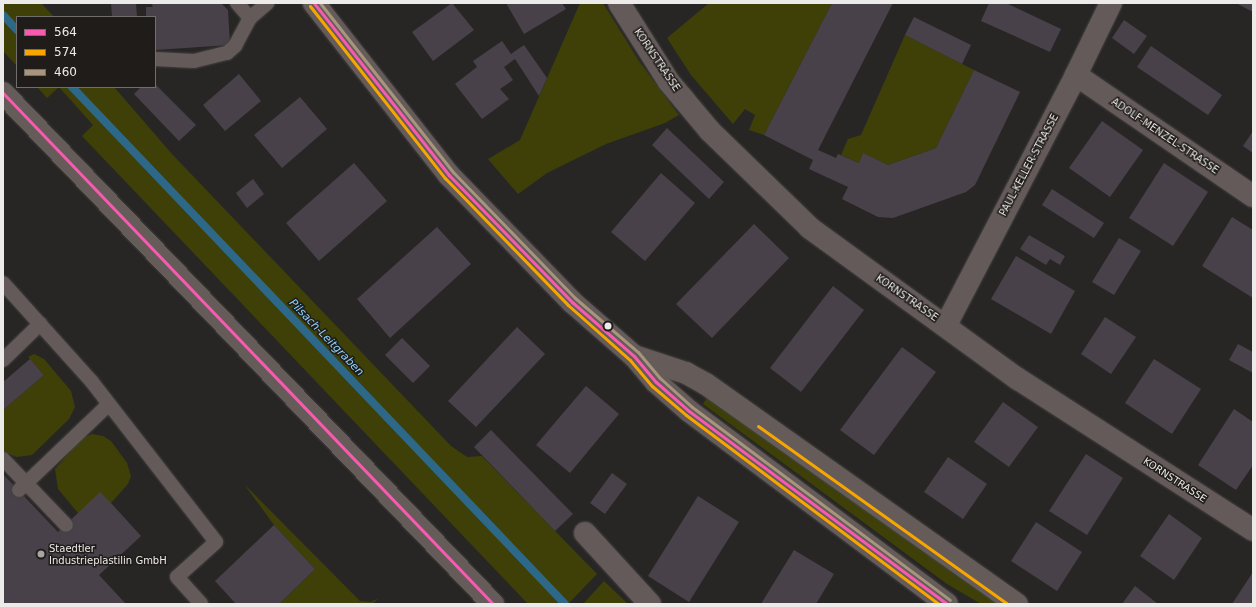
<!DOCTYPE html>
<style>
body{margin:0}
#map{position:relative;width:1256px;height:607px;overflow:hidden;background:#282625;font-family:"DejaVu Sans",sans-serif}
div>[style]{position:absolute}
.green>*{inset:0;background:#3e4008}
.stream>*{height:8px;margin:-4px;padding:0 4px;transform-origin:4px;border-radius:4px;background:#2d6888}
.building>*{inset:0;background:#484149}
.roads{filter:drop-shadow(0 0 1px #434241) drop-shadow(0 0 1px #434241)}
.lane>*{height:14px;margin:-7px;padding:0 7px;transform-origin:7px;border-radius:7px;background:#635a59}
.street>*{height:22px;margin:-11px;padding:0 11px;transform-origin:11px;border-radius:11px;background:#635a59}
.secondary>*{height:22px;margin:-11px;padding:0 11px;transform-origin:11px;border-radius:11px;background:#655c5a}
.bus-1>*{height:3px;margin:-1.5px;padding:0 1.5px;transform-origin:1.5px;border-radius:1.5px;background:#f75aaf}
.bus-2>*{height:3px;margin:-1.5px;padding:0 1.5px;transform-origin:1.5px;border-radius:1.5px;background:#f7a600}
.bus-3>*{height:3px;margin:-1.5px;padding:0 1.5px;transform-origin:1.5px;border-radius:1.5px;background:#a7967d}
.dots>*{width:11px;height:11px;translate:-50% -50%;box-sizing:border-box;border:2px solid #1f1c1a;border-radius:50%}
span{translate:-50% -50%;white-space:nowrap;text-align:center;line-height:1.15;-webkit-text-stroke:3px #1f1c1a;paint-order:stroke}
.street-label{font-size:10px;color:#edebea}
.poi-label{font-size:10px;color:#edebea}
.left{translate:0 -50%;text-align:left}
.water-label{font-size:11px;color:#8cd3fe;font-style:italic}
.frame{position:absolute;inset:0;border:4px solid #edebea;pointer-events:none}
.legend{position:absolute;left:16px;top:16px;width:140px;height:72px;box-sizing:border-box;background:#1f1c1a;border:1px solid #716f6d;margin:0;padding:5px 7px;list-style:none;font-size:12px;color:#edebea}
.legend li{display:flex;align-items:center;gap:8px;height:20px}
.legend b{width:20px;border:1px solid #716f6d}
</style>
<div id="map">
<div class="green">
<i style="clip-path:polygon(3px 3px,41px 3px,54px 17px,17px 17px,17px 66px,3px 51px)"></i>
<i style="clip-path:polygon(580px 3px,603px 3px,639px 61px,679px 115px,665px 123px,606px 144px,547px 173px,518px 194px,488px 159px,520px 140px)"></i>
<i style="clip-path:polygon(709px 3px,832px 3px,764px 135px,749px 130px,755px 115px,745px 109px,733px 124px,691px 75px,667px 38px)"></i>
<i style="clip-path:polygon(905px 35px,974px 70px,936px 148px,888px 165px,863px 154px,859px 163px,841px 155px,848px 139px,861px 135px)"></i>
<i style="clip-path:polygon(37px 87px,114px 87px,172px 154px,451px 446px,467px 457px,482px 456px,597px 574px,568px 604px,528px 604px,82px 136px,93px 125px,59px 87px,47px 98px)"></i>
<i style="clip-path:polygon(34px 354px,44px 359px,71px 391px,75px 407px,69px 419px,32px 455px,16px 457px,3px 451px,3px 410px,44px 375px,28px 357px)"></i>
<i style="clip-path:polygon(708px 396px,1000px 604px,981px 604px,947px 584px,703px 404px)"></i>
<i style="clip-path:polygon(92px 434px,103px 436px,111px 441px,127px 463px,131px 476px,128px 484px,111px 503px,78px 513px,58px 489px,55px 469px,81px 439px)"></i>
<i style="clip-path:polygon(244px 484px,360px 601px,371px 602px,379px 598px,372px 604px,279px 604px,315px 569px,274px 525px)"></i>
<i style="clip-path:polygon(604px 581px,628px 604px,583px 604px)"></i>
</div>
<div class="stream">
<i style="left:3px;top:15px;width:21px;rotate:47deg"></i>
<i style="left:72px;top:87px;width:714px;rotate:46.36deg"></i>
</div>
<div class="building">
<i style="clip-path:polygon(111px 3px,136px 3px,137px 17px,112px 17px)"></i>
<i style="clip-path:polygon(151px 3px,221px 3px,228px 10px,230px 45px,155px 50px,155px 17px,146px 17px,146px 7px,153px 7px)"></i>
<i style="clip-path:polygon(452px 3px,474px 30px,433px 61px,412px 32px)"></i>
<i style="clip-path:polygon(506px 3px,562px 3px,566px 9px,524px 34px)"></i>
<i style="clip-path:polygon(832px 3px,893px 3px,818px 150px,836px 158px,838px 154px,859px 163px,863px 153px,888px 165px,936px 148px,974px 70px,1020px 92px,975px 185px,966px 192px,893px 218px,878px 217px,842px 199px,848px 187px,809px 169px,813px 160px,764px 135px)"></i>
<i style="clip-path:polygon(989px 3px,1006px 3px,1061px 29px,1050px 52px,981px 21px)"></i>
<i style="clip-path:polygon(1236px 3px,1253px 3px,1253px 12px)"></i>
<i style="clip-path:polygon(914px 17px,971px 45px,962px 64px,905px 35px)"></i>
<i style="clip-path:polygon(1124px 20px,1147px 36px,1134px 54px,1112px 38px)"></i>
<i style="clip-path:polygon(502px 41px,511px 54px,524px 45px,547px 78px,539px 96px,515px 59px,504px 67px,513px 80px,500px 89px,509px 99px,482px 119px,455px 84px,477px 67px,473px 61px)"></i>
<i style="clip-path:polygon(1151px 46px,1222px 95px,1208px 115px,1137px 67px)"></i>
<i style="clip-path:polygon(239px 74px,261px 101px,225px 131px,203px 105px)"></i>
<i style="clip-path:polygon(155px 84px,196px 125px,179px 141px,134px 94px,141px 87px,155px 87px)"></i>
<i style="clip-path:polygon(300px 97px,327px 129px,282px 168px,254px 135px)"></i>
<i style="clip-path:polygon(1102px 121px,1143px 150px,1110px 197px,1069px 168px)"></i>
<i style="clip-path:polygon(667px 128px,724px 182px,709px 199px,652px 145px)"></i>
<i style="clip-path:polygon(1253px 131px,1253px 153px,1243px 146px)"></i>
<i style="clip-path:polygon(354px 163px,387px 201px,319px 261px,286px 223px)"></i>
<i style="clip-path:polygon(1164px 163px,1208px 192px,1173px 246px,1129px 218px)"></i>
<i style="clip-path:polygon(661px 173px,695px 203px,645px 261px,611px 232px)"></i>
<i style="clip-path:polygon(253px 179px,264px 194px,247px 208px,236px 193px)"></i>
<i style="clip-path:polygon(1052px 189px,1104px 223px,1094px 238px,1042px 205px)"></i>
<i style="clip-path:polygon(1232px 217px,1253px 230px,1253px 298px,1202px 266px)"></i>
<i style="clip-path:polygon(754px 224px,789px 258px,712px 338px,676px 304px)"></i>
<i style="clip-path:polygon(437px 227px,471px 264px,390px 338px,357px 299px)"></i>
<i style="clip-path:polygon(1029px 235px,1065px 256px,1060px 265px,1050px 259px,1046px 265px,1020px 249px)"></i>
<i style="clip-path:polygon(1119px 238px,1141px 251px,1114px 295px,1092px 282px)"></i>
<i style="clip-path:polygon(1016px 256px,1075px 291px,1051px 334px,991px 299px)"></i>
<i style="clip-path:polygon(833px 286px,864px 310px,801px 392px,770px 368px)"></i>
<i style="clip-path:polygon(1105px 317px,1136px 337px,1111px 374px,1081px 354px)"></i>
<i style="clip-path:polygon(517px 327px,545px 354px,476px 427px,448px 401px)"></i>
<i style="clip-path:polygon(402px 338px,430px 366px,413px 383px,385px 355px)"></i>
<i style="clip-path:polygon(1238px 344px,1253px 352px,1253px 373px,1229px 360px)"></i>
<i style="clip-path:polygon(902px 347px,936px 372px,874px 455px,840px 430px)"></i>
<i style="clip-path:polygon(30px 359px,44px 375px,3px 410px,3px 382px)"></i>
<i style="clip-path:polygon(1154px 359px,1201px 389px,1172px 434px,1125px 403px)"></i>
<i style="clip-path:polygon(586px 386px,619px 414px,570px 473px,536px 445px)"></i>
<i style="clip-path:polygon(1003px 402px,1038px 427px,1009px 467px,974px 442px)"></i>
<i style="clip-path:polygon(1234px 409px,1253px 422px,1253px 465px,1236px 490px,1198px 465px)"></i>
<i style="clip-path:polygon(491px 430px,573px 514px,555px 531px,474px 447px)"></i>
<i style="clip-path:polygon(1086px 454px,1123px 478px,1087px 535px,1049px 511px)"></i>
<i style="clip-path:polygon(948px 457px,987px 484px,963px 519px,924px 492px)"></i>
<i style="clip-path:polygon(612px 473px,627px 484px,605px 514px,590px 503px)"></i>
<i style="clip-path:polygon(3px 474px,58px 532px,100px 492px,111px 503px,141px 536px,99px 575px,126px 604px,3px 604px)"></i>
<i style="clip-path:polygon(698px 496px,739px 522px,689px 602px,648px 576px)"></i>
<i style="clip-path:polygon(1169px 514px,1202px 538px,1174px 580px,1140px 556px)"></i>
<i style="clip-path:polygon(1036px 522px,1082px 552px,1057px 591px,1011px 561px)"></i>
<i style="clip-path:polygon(274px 525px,315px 569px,279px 604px,236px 604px,215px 581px)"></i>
<i style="clip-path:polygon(794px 550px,834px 574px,816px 604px,761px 604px)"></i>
<i style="clip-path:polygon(1253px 572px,1253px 604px,1232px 604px)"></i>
<i style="clip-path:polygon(1135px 586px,1158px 604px,1122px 604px)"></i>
</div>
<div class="roads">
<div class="lane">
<i style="left:237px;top:3px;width:20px;rotate:49deg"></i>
<i style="left:250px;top:18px;width:23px;rotate:-41deg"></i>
<i style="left:155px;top:59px;width:39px;rotate:3deg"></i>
<i style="left:194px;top:61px;width:34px;rotate:-14deg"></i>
<i style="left:227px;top:53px;width:11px;rotate:-41deg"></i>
<i style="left:235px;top:46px;width:32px;rotate:-62deg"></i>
<i style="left:3px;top:283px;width:133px;rotate:48deg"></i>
<i style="left:92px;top:382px;width:202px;rotate:52.2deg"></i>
<i style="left:216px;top:542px;width:52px;rotate:138.1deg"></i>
<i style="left:177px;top:577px;width:36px;rotate:48deg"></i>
<i style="left:3px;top:360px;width:52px;rotate:-44.2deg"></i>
<i style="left:3px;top:459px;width:91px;rotate:46.3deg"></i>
<i style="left:19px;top:490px;width:124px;rotate:-43.7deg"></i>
</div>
<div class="street">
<i style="left:619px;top:3px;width:93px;rotate:57.7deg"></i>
<i style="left:669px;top:82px;width:23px;rotate:50deg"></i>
<i style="left:684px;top:100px;width:40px;rotate:50deg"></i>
<i style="left:710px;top:131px;width:139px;rotate:44.1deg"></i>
<i style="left:810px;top:228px;width:257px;rotate:36deg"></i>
<i style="left:1018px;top:379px;width:279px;rotate:32.7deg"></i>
<i style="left:1076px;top:75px;width:214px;rotate:34.4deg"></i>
<i style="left:946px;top:325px;width:282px;rotate:-62.5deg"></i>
<i style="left:1076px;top:75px;width:80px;rotate:-64.1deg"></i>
<i style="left:585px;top:533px;width:96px;rotate:47.5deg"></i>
</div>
<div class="secondary">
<i style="left:314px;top:3px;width:219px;rotate:51.9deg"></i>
<i style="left:449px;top:175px;width:177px;rotate:45.9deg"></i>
<i style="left:572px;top:302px;width:82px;rotate:41.1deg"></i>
<i style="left:634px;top:356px;width:34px;rotate:50deg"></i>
<i style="left:656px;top:382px;width:44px;rotate:41.3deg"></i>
<i style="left:689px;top:411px;width:322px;rotate:36.8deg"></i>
<i style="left:3px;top:93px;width:708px;rotate:46.2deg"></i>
<i style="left:634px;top:356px;width:55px;rotate:18.1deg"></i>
<i style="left:686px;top:373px;width:23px;rotate:29deg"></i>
<i style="left:706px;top:384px;width:381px;rotate:35.3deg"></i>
</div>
</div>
<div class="bus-1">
<i style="left:314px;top:3px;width:219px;rotate:51.9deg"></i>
<i style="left:449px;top:175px;width:177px;rotate:45.9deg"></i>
<i style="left:572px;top:302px;width:82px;rotate:41.1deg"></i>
<i style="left:634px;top:356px;width:34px;rotate:50deg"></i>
<i style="left:656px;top:382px;width:44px;rotate:41.3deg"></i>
<i style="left:689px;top:411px;width:322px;rotate:36.8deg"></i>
<i style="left:3px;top:93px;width:708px;rotate:46.2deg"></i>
</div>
<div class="bus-2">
<i style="left:310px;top:6px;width:219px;rotate:51.9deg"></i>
<i style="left:445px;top:178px;width:177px;rotate:45.9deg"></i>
<i style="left:568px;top:305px;width:83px;rotate:41.6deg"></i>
<i style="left:630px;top:360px;width:34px;rotate:50deg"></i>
<i style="left:652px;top:386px;width:45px;rotate:40.5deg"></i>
<i style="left:686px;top:415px;width:316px;rotate:36.8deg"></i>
<i style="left:758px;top:426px;width:307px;rotate:35.5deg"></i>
</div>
<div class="bus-3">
<i style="left:320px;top:3px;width:215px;rotate:51.8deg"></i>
<i style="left:453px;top:172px;width:175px;rotate:45.9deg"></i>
<i style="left:575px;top:298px;width:83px;rotate:40.6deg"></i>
<i style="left:638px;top:352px;width:34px;rotate:50deg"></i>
<i style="left:660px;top:378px;width:43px;rotate:42.2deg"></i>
<i style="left:692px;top:407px;width:322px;rotate:36.8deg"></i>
</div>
<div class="dots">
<i style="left:608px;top:326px;background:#edebea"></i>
<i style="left:41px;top:554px;background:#a8a6a5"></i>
</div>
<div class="street-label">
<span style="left:657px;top:60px;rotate:56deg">KORNSTRASSE</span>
<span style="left:1165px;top:136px;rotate:34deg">ADOLF-MENZEL-STRASSE</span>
<span style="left:1029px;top:165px;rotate:-62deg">PAUL-KELLER-STRASSE</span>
<span style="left:907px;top:298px;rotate:35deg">KORNSTRASSE</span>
<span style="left:1175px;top:480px;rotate:33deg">KORNSTRASSE</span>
</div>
<div class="poi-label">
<span class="left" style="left:49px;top:554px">Staedtler<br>Industrieplastilin GmbH</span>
</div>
<div class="water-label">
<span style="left:326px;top:338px;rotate:46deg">Pilsach-Leitgraben</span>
</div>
<div class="frame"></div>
<ul class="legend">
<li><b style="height:5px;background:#f75aaf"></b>564</li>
<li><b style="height:5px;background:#f7a600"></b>574</li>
<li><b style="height:5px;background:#a7967d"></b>460</li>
</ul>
</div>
